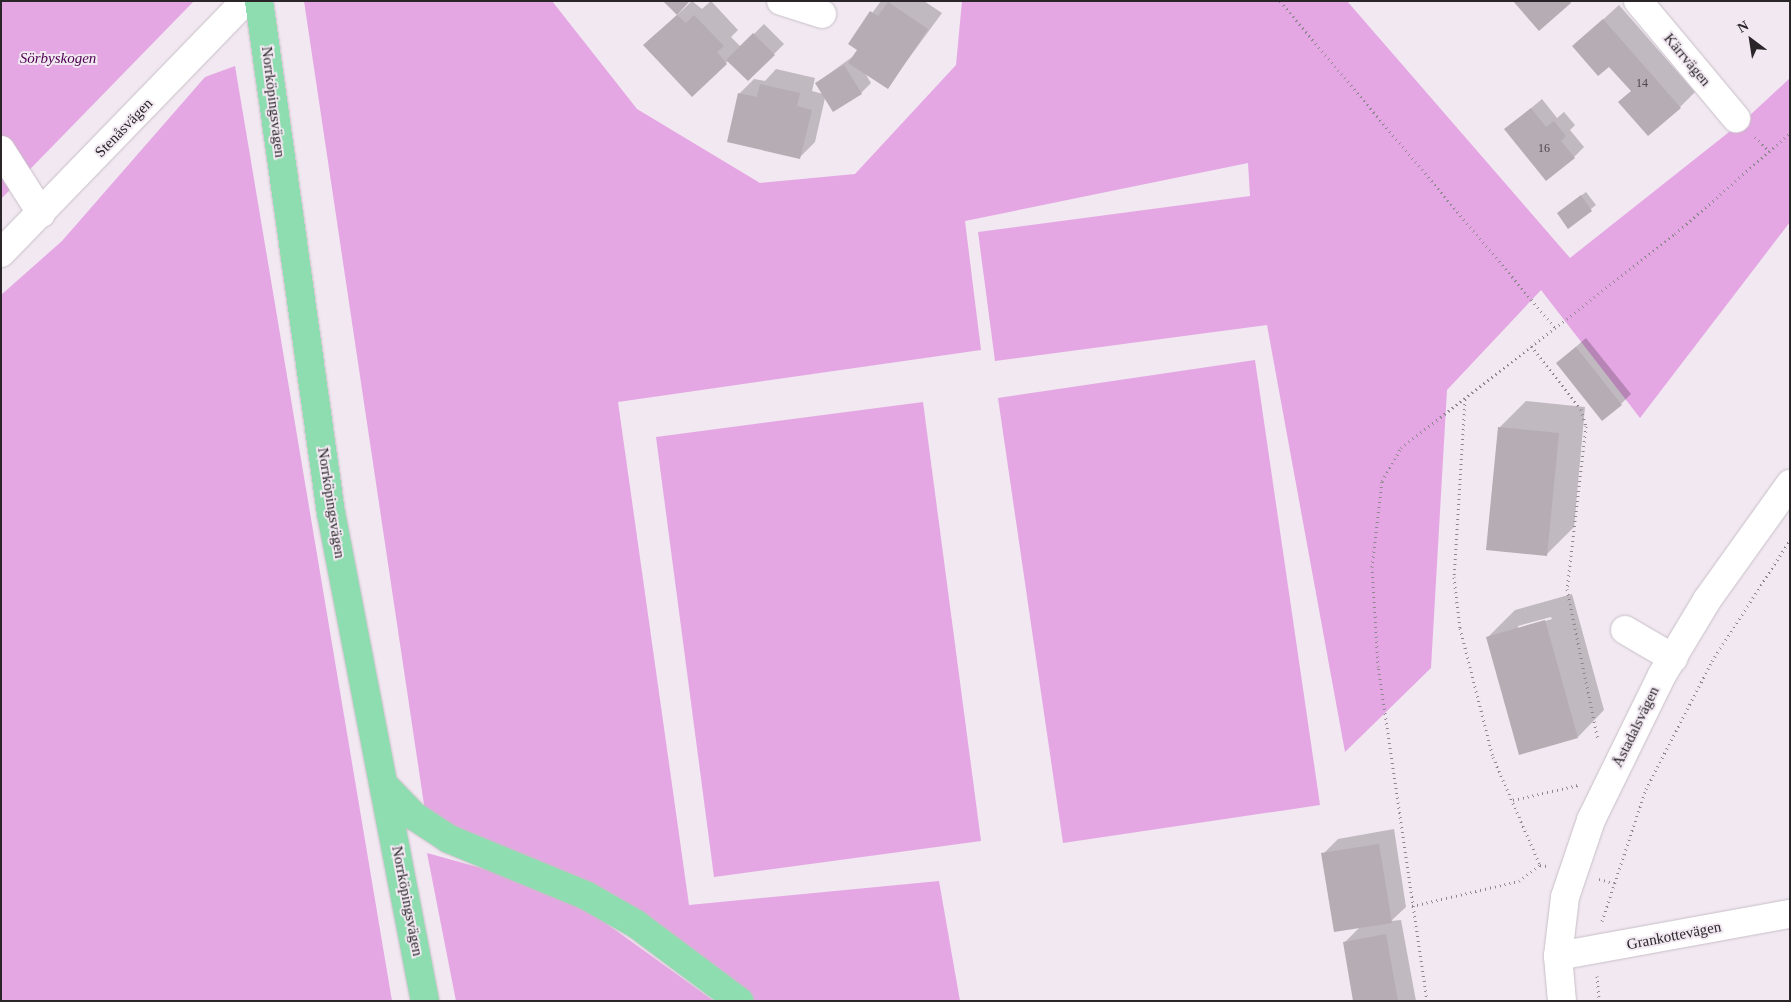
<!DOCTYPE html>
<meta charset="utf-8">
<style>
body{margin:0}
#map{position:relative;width:1791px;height:1002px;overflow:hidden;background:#f1e8f1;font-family:"Times New Roman",serif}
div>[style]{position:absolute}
.green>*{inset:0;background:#e4a7e3}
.shadow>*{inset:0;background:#0003}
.building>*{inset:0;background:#b5acb4}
.path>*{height:3px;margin-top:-1.5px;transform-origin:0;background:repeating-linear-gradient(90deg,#8e888e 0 1px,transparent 0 5px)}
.roads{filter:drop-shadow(0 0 1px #c8bfc7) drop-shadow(0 0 1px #c8bfc7)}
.minor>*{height:28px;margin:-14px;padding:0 14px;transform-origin:14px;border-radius:14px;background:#fff}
.major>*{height:28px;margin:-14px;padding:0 14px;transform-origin:14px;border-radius:14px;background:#8eddb0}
span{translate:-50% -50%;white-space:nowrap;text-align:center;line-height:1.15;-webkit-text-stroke:4px #f1e8f1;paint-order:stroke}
.number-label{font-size:12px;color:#4c474c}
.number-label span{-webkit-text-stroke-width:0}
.park-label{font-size:15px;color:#4e0150;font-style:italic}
.street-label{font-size:15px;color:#292529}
.frame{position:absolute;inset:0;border:2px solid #292529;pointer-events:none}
.north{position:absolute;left:1726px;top:15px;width:50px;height:50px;-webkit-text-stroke:4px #f1e8f1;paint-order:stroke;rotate:329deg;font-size:14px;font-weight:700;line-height:20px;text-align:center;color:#292529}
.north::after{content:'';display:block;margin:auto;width:18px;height:22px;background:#292529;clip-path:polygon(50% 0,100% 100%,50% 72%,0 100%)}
</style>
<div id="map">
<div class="green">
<i style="clip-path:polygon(1px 1px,194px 1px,1px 199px)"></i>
<i style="clip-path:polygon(304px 1px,552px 1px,637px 109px,760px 183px,855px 174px,956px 65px,962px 1px,1347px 1px,1570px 258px,1748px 117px,1790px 78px,1790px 222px,1640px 418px,1541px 290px,1447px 390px,1431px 668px,1345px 752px,1267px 325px,995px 361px,978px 232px,1250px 196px,1248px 163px,965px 221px,981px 350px,618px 402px,689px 905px,939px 881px,960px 1001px,746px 1001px,575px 877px,426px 818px)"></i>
<i style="clip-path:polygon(235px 66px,392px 1001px,1px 1001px,1px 295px,62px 241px,205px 77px)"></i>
<i style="clip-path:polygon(1255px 360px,1320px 805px,1063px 843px,998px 398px)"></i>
<i style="clip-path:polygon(923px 402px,981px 841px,714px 877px,656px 437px)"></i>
<i style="clip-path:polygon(427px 853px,528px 881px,589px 911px,714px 1001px,456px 1001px)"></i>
</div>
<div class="shadow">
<i style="clip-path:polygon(692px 1px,702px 9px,711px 1px,738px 30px,731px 37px,741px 47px,764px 24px,784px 44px,748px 80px,729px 60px,692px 95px,645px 45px)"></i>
<i style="clip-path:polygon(881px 1px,924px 1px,942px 13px,887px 88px,865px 73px,871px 83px,861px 93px,825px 98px,815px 142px,800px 157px,739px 94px,754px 79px,765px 81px,776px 69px,815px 78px,812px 91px,823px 94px,816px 83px,855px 55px,859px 49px,850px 43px)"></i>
<i style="clip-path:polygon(1619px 5px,1695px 92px,1680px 107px,1632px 91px,1609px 65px,1574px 46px)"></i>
<i style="clip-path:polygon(1542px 99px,1557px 118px,1564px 112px,1575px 125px,1570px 130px,1584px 147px,1574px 157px,1506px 129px)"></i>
<i style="clip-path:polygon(1586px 192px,1596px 205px,1568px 227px,1563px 209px)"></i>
<i style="clip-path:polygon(1586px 338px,1631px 394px,1621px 404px,1557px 363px)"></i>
<i style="clip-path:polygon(1526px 401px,1585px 407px,1574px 527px,1547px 554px,1499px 428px)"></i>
<i style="clip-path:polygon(evenodd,1572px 594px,1604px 710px,1578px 737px,1488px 637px,1515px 610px,1572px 594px,1551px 617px,1552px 619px,1518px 629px,1518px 626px,1551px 617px)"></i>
<i style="clip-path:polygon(1394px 829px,1406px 907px,1391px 921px,1401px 920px,1416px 1001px,1355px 1001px,1344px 943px,1360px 927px,1323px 854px,1338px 839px)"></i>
</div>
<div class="building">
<i style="clip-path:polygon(663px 1px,690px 1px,677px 15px)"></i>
<i style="clip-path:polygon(1513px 1px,1570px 1px,1571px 3px,1539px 31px)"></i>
<i style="clip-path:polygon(888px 2px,928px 29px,888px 89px,848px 63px,857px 50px,848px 44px,870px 11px,878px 16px)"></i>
<i style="clip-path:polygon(677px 15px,686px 23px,694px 15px,724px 46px,717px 52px,727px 64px,692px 97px,643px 45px)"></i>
<i style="clip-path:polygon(1603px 19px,1681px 108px,1648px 136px,1618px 102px,1631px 91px,1609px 67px,1598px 76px,1572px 46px)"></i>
<i style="clip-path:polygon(753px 33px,775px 55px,748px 81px,726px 60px)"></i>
<i style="clip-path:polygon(844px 65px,862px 94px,833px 112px,815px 83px)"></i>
<i style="clip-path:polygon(760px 84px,800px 93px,797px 106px,812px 110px,800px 159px,727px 142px,738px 93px,757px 97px)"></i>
<i style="clip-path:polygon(1531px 108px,1546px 127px,1554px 121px,1566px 136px,1561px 141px,1575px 158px,1546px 181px,1504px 129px)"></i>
<i style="clip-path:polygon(1581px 195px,1592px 211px,1568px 229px,1557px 213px)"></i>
<i style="clip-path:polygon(1576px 347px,1622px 405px,1602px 421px,1556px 363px)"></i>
<i style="clip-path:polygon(1498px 427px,1559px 433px,1547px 556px,1486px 550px)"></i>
<i style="clip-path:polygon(1545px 620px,1578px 738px,1519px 755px,1486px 637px)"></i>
<i style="clip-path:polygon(1379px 844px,1392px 923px,1334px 932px,1321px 853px)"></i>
<i style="clip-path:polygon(1386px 934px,1398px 1001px,1353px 1001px,1343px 942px)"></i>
</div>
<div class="path">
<i style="left:1280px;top:1px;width:426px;rotate:49.9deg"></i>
<i style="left:1755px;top:137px;width:20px;rotate:45deg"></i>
<i style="left:1531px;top:346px;width:80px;rotate:51.6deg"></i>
<i style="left:1581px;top:409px;width:18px;rotate:74deg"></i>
<i style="left:1586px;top:426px;width:164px;rotate:96.6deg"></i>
<i style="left:1567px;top:589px;width:154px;rotate:78.4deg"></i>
<i style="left:1465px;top:399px;width:178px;rotate:93.5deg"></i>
<i style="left:1454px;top:577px;width:51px;rotate:83.3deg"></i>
<i style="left:1460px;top:628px;width:133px;rotate:75.7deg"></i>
<i style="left:1493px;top:757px;width:118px;rotate:66.5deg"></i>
<i style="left:1513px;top:800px;width:67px;rotate:-13deg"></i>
<i style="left:1599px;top:879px;width:15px;rotate:16deg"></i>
<i style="left:1412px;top:906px;width:110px;rotate:-13.2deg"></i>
<i style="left:1519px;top:881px;width:26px;rotate:-37deg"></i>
<i style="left:1540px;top:865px;width:7px;rotate:8deg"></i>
<i style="left:1602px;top:921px;width:139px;rotate:-71.6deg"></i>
<i style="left:1646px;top:789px;width:144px;rotate:-62.7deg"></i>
<i style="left:1712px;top:661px;width:144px;rotate:-57.2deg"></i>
<i style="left:1597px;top:976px;width:25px;rotate:85deg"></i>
<i style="left:1427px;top:1001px;width:338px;rotate:-98.3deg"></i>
<i style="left:1378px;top:667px;width:100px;rotate:-93.4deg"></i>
<i style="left:1372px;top:567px;width:87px;rotate:-83.4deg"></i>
<i style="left:1382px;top:481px;width:38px;rotate:-60deg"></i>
<i style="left:1401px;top:448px;width:348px;rotate:-38deg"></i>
<i style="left:1675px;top:234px;width:153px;rotate:-41.3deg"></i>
</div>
<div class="roads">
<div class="minor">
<i style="left:781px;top:1px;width:43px;rotate:17.6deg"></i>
<i style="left:1638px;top:1px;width:153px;rotate:50.1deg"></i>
<i style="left:1px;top:150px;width:75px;rotate:57.6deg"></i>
<i style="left:1px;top:253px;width:351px;rotate:-45.9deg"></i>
<i style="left:1625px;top:630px;width:56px;rotate:30.3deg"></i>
<i style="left:1558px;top:956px;width:236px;rotate:-10.3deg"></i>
<i style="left:1562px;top:1001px;width:45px;rotate:-95.1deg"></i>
<i style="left:1558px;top:956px;width:59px;rotate:-83.2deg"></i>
<i style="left:1565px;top:897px;width:81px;rotate:-71.3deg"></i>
<i style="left:1591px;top:820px;width:161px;rotate:-63.9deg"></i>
<i style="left:1662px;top:675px;width:87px;rotate:-59deg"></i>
<i style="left:1707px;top:600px;width:143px;rotate:-54.4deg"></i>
</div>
<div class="major">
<i style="left:259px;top:1px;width:517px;rotate:82deg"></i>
<i style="left:331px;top:513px;width:497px;rotate:79.1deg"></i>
<i style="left:385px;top:786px;width:42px;rotate:46deg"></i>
<i style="left:414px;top:816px;width:42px;rotate:33.3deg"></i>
<i style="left:449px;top:839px;width:149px;rotate:22.4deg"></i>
<i style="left:587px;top:896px;width:56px;rotate:29.7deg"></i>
<i style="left:636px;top:924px;width:129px;rotate:36.8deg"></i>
</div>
</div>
<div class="number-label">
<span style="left:1642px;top:84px">14</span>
<span style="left:1544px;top:149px">16</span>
</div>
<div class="park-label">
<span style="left:58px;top:59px">Sörbyskogen</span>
</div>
<div class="street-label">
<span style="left:1687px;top:60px;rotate:50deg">Kärrvägen</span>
<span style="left:273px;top:102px;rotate:83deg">Norrköpingsvägen</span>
<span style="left:124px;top:128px;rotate:-46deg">Stenåsvägen</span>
<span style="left:331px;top:503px;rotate:81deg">Norrköpingsvägen</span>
<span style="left:1636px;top:727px;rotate:-64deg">Åstadalsvägen</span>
<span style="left:407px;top:901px;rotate:79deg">Norrköpingsvägen</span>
<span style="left:1674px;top:936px;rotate:-11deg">Grankottevägen</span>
</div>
<div class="frame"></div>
<div class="north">N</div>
</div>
